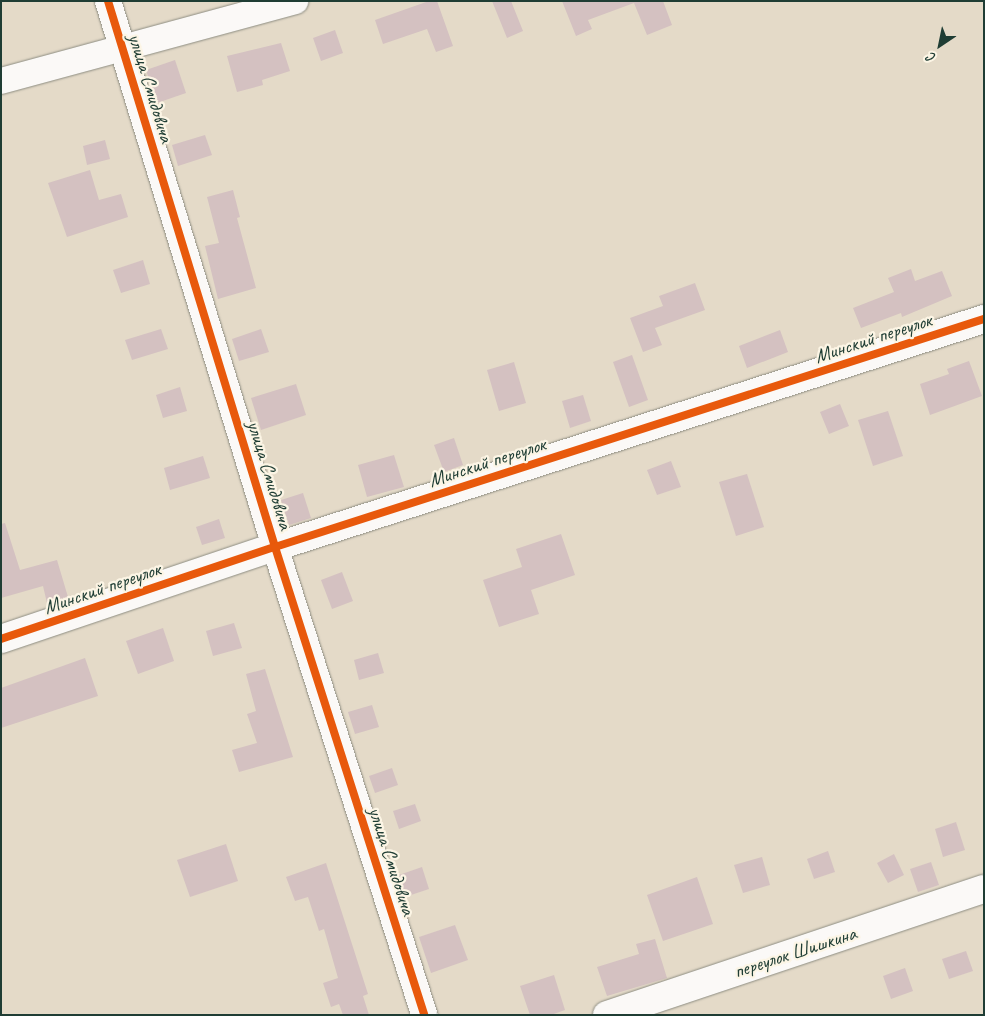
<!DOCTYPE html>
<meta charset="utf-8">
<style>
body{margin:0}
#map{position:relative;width:985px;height:1016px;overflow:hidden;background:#e4dac8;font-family:Caveat,sans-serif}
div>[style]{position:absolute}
.building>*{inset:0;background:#d4c1c1}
.roads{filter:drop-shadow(0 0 1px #8d8d82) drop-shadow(0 0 1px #8d8d82)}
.minor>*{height:26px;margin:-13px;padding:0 13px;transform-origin:13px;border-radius:13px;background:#fbf9f7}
.tertiary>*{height:28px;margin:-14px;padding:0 14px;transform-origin:14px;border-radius:14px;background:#fbf9f7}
.secondary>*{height:28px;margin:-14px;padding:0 14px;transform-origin:14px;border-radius:14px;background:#fbf9f7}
.cycleway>*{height:8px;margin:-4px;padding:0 4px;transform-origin:4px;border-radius:4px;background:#e8590c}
span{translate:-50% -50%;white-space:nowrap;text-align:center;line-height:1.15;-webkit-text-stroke:4.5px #fcf5e5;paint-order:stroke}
.street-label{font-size:20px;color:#1f3d34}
.frame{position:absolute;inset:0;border:2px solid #1f3d34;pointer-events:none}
.north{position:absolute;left:915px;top:20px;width:50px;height:50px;-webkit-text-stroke:4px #fcf5e5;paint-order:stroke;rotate:214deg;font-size:14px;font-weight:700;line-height:20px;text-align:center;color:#1f3d34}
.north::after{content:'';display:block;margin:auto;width:18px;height:22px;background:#1f3d34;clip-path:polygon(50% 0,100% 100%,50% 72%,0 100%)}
</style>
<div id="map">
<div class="building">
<i style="clip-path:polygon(429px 1px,437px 1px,453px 46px,436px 52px,427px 29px,383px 44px,375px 20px)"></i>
<i style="clip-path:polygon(492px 1px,511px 1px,523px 31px,507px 38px)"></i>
<i style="clip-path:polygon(562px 1px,663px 1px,672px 25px,647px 35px,634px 3px,588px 20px,592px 29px,576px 36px)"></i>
<i style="clip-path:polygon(335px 30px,343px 53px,321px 61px,313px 38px)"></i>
<i style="clip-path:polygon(281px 43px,290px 71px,262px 80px,263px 85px,237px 92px,227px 56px)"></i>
<i style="clip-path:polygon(175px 60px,186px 93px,157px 103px,146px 70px)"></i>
<i style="clip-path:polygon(205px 135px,212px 155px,178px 166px,172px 145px)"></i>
<i style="clip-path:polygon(105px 140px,110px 159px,87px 165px,83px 146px)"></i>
<i style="clip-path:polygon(90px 170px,99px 200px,121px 194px,128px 217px,67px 237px,48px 183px)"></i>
<i style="clip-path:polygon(233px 190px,240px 217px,237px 218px,256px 288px,218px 299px,205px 246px,219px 243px,207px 197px)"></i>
<i style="clip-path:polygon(143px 260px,150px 284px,121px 293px,113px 270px)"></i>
<i style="clip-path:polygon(911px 269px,915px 281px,942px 271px,952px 296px,902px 317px,901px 313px,861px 328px,853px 308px,894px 292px,888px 278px)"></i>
<i style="clip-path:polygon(695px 283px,705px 310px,655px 328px,662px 345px,643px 352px,630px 318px,663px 306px,659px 296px)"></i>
<i style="clip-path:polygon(161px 329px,168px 349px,132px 360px,125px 340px)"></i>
<i style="clip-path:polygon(261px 329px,269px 352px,239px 361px,232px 339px)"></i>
<i style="clip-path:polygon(780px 330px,788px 352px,747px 368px,739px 346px)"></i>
<i style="clip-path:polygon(632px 355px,648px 400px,629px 407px,613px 362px)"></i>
<i style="clip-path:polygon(969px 361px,982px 396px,930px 415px,920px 384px,949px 374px,947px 369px)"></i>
<i style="clip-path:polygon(514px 362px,526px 403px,499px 411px,487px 370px)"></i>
<i style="clip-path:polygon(296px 384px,306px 415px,261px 430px,251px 398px)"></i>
<i style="clip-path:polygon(180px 387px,187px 411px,163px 418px,156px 395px)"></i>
<i style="clip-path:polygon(583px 395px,591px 421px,570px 428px,562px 401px)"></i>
<i style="clip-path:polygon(840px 404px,849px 426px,829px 434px,820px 412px)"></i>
<i style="clip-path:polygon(888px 411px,903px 456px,873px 466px,858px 420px)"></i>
<i style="clip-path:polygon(454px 438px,463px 465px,444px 472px,434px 445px)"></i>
<i style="clip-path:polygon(394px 455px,404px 487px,367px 497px,358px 465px)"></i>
<i style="clip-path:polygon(203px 456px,210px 478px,170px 490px,164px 468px)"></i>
<i style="clip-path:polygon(671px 461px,681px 487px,657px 495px,647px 470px)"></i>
<i style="clip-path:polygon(747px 474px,764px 527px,736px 536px,719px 482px)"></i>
<i style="clip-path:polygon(303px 493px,311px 518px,289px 525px,281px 500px)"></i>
<i style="clip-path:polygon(219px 519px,225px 538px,202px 545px,196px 527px)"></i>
<i style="clip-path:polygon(5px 523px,20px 570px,57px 560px,68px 597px,47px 603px,43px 586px,1px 598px,1px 524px)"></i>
<i style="clip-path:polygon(561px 534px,575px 575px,531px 590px,539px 614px,499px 627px,483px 580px,522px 567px,516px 549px)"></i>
<i style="clip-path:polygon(342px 572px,353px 601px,332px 609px,321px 580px)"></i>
<i style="clip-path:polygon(234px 623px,242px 648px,213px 656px,206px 631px)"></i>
<i style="clip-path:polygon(163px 628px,174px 661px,138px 674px,126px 641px)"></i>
<i style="clip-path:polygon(378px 653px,384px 673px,359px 680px,354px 660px)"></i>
<i style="clip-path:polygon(85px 658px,98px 696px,1px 728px,1px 688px)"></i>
<i style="clip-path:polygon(265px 669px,293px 757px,239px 772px,232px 750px,257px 743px,247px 714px,256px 711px,246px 674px)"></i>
<i style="clip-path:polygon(372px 705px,379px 727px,355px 734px,348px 712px)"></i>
<i style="clip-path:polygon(392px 768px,398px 785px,375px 793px,369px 776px)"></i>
<i style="clip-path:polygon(415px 804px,421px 821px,399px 829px,393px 811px)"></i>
<i style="clip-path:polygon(956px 822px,965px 850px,943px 857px,935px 829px)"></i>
<i style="clip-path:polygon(226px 844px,238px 881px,190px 897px,177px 860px)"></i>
<i style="clip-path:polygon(828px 851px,835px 872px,814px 879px,807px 859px)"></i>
<i style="clip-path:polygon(894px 854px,904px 875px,888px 883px,877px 863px)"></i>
<i style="clip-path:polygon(762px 857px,770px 885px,743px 893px,734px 865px)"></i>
<i style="clip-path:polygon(931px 862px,939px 885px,918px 892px,910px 869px)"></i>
<i style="clip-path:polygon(326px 863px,368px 994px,363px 996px,369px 1015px,343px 1015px,339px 1004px,331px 1007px,323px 983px,338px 978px,324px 929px,319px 931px,308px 897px,295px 901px,286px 877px)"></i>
<i style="clip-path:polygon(422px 867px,429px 889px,402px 898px,396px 876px)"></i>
<i style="clip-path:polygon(697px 877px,713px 924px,663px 941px,647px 895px)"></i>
<i style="clip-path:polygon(455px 925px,468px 960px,431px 973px,419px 937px)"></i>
<i style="clip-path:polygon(655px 939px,667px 978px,607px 996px,597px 967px,639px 954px,636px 944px)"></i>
<i style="clip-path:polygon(966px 951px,973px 971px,949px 979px,942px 959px)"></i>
<i style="clip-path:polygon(905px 968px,913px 991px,891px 999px,883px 976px)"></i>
<i style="clip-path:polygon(554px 975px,565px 1010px,551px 1015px,530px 1015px,520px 986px)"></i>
</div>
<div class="roads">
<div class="minor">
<i style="left:108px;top:1px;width:571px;rotate:72.99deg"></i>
<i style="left:275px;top:547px;width:491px;rotate:72.3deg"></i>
<i style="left:1px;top:81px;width:305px;rotate:-15.2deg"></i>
</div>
<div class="tertiary">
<i style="left:1px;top:639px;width:289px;rotate:-18.6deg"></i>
<i style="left:275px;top:547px;width:745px;rotate:-17.83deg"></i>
</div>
<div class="secondary">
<i style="left:607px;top:1015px;width:397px;rotate:-18.5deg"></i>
</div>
</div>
<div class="cycleway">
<i style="left:108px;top:1px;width:571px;rotate:72.99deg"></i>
<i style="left:275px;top:547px;width:491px;rotate:72.3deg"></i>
<i style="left:1px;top:639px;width:289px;rotate:-18.6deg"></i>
<i style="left:275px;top:547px;width:745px;rotate:-17.83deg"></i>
</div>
<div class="street-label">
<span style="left:151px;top:88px;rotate:73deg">улица Смидовича</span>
<span style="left:873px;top:338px;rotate:-18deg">Минский переулок</span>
<span style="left:487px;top:462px;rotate:-18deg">Минский переулок</span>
<span style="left:270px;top:475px;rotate:73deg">улица Смидовича</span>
<span style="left:102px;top:588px;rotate:-19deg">Минский переулок</span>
<span style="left:392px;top:861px;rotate:72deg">улица Смидовича</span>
<span style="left:795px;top:952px;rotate:-18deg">переулок Шишкина</span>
</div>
<div class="frame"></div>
<div class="north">С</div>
</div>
